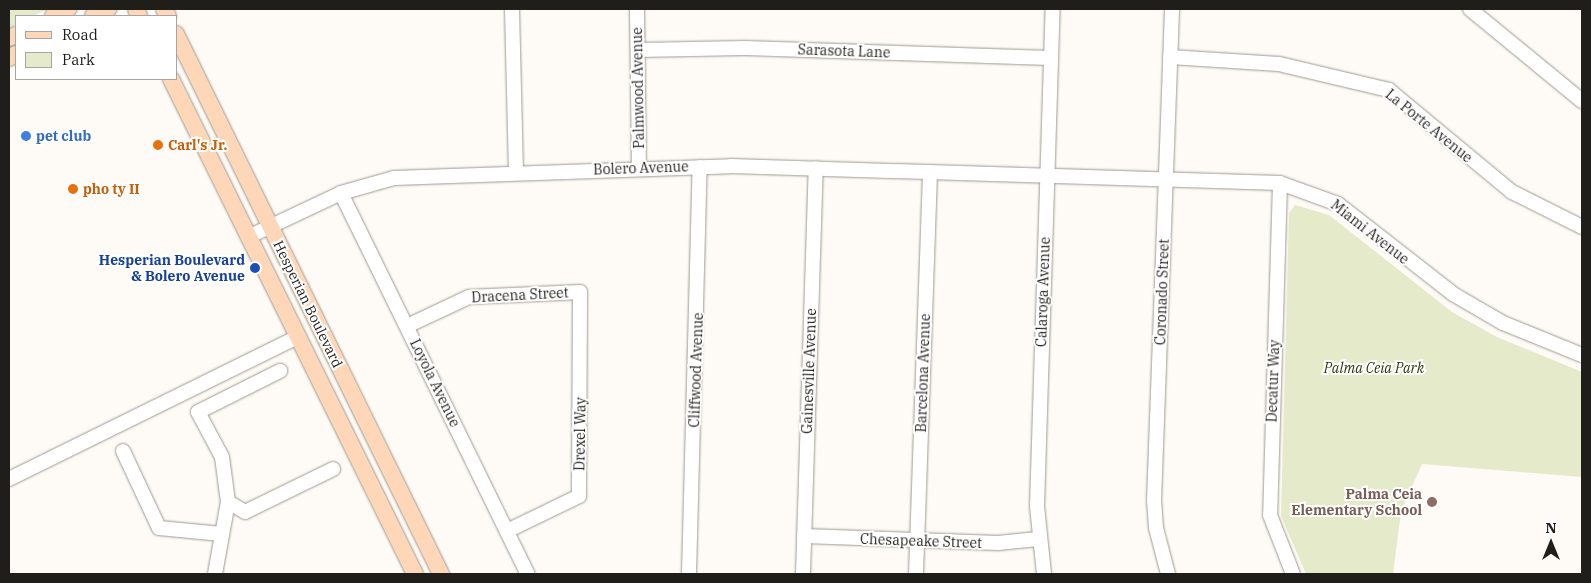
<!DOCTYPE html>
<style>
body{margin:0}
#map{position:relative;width:1591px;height:583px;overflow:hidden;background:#fefbf6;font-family:"IBM Plex Serif",serif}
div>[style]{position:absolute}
.green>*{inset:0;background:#e5eaca}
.roads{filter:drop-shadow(0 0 1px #9e9a91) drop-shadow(0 0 1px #9e9a91)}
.minor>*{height:14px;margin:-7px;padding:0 7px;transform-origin:7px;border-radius:7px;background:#fff}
.major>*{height:16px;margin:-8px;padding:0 8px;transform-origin:8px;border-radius:8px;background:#fdd7b8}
.dots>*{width:14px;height:14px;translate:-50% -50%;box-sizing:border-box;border:2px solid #fff;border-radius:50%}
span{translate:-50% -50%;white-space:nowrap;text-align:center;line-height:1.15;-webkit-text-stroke:4px #fff;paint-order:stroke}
.street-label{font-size:14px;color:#201e1b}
.shop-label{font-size:14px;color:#366cbe;font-weight:700}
.left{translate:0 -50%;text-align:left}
.food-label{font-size:14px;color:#c56008;font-weight:700}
.transit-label{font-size:14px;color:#164399;font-weight:700}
.right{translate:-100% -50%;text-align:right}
.park-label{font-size:14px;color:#32360f;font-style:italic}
.education-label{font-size:14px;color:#785e54;font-weight:700}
.frame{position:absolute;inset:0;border:10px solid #201e1b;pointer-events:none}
.legend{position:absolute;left:15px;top:15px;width:162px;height:65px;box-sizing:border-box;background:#fff;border:1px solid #a6a5a4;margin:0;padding:6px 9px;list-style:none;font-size:15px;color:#201e1b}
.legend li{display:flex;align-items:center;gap:10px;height:25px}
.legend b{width:25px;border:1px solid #a6a5a4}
.north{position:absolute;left:1526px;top:518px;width:50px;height:50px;-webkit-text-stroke:4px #fff;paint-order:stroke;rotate:0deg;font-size:14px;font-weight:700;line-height:20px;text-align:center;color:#201e1b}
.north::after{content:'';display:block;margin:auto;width:18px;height:22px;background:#201e1b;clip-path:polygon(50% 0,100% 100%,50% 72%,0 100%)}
</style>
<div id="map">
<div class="green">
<i style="clip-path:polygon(9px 9px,48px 9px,33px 16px,16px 16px,16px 25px,9px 28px)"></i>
<i style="clip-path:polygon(1295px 205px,1329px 215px,1452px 312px,1497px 337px,1582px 372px,1582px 477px,1422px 464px,1401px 512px,1393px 574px,1306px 574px,1281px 516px,1289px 213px)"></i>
</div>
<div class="roads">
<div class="minor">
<i style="left:512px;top:9px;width:164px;rotate:88.6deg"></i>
<i style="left:637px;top:9px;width:159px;rotate:89.3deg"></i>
<i style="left:1470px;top:9px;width:145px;rotate:39.4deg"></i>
<i style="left:638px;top:50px;width:107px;rotate:-1.1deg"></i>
<i style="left:745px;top:48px;width:305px;rotate:1.9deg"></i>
<i style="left:1170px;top:57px;width:109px;rotate:3.7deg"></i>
<i style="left:1279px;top:64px;width:113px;rotate:13.3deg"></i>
<i style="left:1389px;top:90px;width:160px;rotate:39.7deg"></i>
<i style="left:1512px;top:192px;width:78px;rotate:26.6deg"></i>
<i style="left:1280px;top:183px;width:332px;rotate:91.7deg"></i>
<i style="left:1270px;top:515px;width:63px;rotate:68.7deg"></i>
<i style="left:341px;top:193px;width:424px;rotate:63.9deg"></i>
<i style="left:248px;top:237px;width:103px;rotate:-25.3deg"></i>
<i style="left:341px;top:193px;width:55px;rotate:-15.8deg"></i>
<i style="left:394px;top:178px;width:337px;rotate:-2deg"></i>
<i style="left:731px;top:166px;width:549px;rotate:1.77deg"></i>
<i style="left:1280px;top:183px;width:62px;rotate:19.9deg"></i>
<i style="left:1338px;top:204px;width:146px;rotate:38deg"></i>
<i style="left:1453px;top:294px;width:58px;rotate:30.1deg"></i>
<i style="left:1503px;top:323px;width:85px;rotate:22.1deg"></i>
<i style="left:407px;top:326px;width:68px;rotate:-25.1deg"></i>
<i style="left:469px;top:297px;width:111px;rotate:-2.6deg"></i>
<i style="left:580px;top:292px;width:204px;rotate:90.3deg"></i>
<i style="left:579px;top:496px;width:80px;rotate:154.1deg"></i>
<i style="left:123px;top:451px;width:85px;rotate:64.9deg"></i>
<i style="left:159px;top:528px;width:63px;rotate:5.4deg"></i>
<i style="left:9px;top:479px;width:321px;rotate:-26.2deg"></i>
<i style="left:228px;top:502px;width:20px;rotate:30deg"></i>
<i style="left:245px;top:512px;width:98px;rotate:-26deg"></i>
<i style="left:804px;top:536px;width:194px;rotate:2.1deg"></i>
<i style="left:998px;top:543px;width:40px;rotate:-5.7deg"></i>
<i style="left:215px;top:574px;width:73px;rotate:-79.8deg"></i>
<i style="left:228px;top:502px;width:45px;rotate:-97.6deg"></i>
<i style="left:222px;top:457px;width:51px;rotate:-118.1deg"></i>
<i style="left:198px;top:412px;width:92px;rotate:-26.6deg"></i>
<i style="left:689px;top:574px;width:407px;rotate:-88.5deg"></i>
<i style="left:803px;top:574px;width:406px;rotate:-88.2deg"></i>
<i style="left:916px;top:574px;width:402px;rotate:-88deg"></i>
<i style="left:1044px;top:574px;width:68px;rotate:-95.9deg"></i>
<i style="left:1037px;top:506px;width:497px;rotate:-88.2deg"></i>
<i style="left:1168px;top:574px;width:48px;rotate:-104.6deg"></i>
<i style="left:1156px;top:528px;width:27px;rotate:-94deg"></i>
<i style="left:1154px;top:501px;width:492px;rotate:-87.9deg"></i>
</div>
<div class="major">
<i style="left:136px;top:9px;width:8px;rotate:67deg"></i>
<i style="left:164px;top:9px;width:8px;rotate:60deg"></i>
<i style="left:53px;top:16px;width:17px;rotate:-25deg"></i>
<i style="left:93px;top:16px;width:17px;rotate:-25deg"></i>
<i style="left:176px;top:34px;width:602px;rotate:63.86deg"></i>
<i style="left:9px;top:38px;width:8px;rotate:-23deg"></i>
<i style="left:9px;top:58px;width:8px;rotate:-30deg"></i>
<i style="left:171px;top:79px;width:552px;rotate:63.76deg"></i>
</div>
</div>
<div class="dots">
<i style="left:26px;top:136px;background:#3f7fe0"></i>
<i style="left:158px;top:145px;background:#e8710a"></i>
<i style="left:73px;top:189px;background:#e8710a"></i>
<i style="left:255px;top:268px;background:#1a4fb4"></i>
<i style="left:1432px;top:502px;background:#8d6e63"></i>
</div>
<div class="street-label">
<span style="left:844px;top:51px;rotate:2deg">Sarasota Lane</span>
<span style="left:638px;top:88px;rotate:-91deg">Palmwood Avenue</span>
<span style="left:1429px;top:126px;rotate:39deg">La Porte Avenue</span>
<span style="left:641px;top:168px;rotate:-2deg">Bolero Avenue</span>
<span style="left:1370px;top:232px;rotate:38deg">Miami Avenue</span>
<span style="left:1043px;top:292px;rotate:-88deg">Calaroga Avenue</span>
<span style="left:1162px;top:292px;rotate:-88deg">Coronado Street</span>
<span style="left:520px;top:295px;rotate:-3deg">Dracena Street</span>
<span style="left:308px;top:304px;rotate:64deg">Hesperian Boulevard</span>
<span style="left:696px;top:370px;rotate:-88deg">Cliffwood Avenue</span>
<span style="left:809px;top:371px;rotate:-88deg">Gainesville Avenue</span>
<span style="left:923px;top:373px;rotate:-88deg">Barcelona Avenue</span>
<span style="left:1273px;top:381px;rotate:-88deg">Decatur Way</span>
<span style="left:435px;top:383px;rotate:64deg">Loyola Avenue</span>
<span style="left:580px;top:434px;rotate:-89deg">Drexel Way</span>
<span style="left:921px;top:541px;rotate:2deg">Chesapeake Street</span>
</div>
<div class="shop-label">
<span class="left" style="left:36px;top:136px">pet club</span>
</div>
<div class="food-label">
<span class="left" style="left:168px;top:145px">Carl's Jr.</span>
<span class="left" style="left:83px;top:189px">pho ty II</span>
</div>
<div class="transit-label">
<span class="right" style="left:245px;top:268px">Hesperian Boulevard<br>&amp; Bolero Avenue</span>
</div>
<div class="park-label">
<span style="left:1374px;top:368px">Palma Ceia Park</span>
</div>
<div class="education-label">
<span class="right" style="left:1422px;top:502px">Palma Ceia<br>Elementary School</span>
</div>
<div class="frame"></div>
<ul class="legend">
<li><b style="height:6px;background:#fdd7b8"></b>Road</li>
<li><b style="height:14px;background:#e5eaca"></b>Park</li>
</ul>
<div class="north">N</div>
</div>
